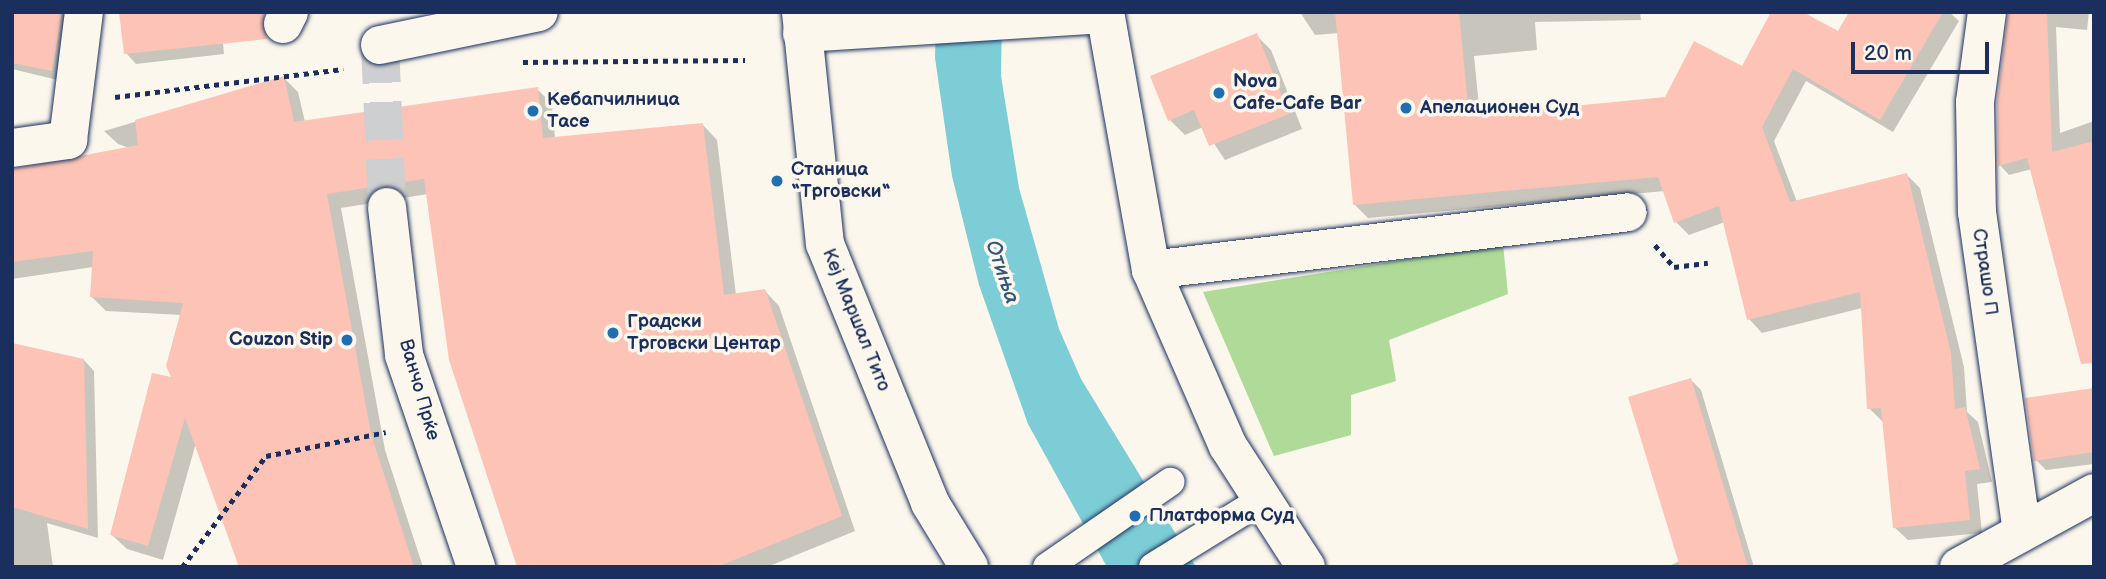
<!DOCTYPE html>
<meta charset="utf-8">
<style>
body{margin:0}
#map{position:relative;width:2106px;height:579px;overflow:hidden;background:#fbf7ec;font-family:"Balsamiq Sans",sans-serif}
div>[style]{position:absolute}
.green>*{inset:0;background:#afda97}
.water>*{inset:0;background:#7ccdd6}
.shadow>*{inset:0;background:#0003}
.building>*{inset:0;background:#fdc3b6}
.street-tunnel>*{height:38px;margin-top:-19px;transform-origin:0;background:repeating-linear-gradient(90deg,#cecfd0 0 38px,transparent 0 57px)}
.path>*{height:4.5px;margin-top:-2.25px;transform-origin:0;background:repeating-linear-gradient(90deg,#1b2f5e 0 5px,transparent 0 10px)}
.roads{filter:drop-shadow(0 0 2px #1b2f5e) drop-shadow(0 0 2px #1b2f5e)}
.lane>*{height:28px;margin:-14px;padding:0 14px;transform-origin:14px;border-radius:14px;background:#fbf7ec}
.street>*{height:38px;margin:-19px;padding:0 19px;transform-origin:19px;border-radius:19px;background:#fbf7ec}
.secondary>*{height:38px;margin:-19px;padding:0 19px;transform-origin:19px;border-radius:19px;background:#fbf7ec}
.dots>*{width:19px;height:19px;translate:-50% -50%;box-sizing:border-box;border:4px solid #fbf7ec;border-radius:50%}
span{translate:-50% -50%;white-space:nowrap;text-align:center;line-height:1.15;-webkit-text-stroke:7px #fbf7ec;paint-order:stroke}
.poi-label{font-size:19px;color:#1b2f5e;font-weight:700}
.left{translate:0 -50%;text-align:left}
.right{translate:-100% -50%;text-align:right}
.street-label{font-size:19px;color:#1b2f5e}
.water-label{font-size:21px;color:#33567c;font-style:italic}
.frame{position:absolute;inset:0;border:14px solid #1b2f5e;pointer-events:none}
.scale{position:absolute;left:1851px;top:42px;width:138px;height:32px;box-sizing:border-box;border:4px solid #1b2f5e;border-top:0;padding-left:9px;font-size:21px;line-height:24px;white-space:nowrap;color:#1b2f5e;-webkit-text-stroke:5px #fbf7ec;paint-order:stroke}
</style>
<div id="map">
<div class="green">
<i style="clip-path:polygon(1503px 244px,1508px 294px,1389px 340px,1396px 381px,1351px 395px,1351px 435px,1274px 456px,1203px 292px)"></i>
</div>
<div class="water">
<i style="clip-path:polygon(936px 12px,1002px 12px,1001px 76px,1019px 188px,1059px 329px,1081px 379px,1196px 567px,1107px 567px,1028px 424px,979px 285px,952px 176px,935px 58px)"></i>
</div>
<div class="shadow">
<i style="clip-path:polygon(12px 12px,68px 12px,62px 81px,12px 69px)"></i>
<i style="clip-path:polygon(220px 12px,224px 54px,136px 64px,126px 53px)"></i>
<i style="clip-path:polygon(1300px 12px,1640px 12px,1641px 20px,1535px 22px,1537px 50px,1474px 56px,1480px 116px,1642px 116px,1743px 68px,1839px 34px,1851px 12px,1949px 12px,1959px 21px,1893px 132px,1806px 81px,1774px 141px,1797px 202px,1907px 175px,1920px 188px,1964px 367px,1967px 412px,1978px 422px,1992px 482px,1977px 484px,1982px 533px,1908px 540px,1894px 527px,1883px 422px,1869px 408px,1862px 308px,1762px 333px,1749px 319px,1725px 222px,1689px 235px,1676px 222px,1665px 191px,1368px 218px,1354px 204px,1339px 33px,1315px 35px)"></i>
<i style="clip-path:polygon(2010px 12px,2089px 12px,2087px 30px,2056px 27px,2060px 133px,2094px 121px,2094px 308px,2032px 169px,2009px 175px,2000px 165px)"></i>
<i style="clip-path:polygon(1256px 35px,1271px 50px,1302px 129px,1225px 160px,1203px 127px,1185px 135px,1170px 120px)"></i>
<i style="clip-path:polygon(284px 78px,298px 92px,305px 122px,537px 89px,552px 104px,555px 138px,703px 125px,717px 140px,736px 295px,765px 291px,779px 306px,855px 531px,767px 567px,519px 567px,428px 194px,341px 208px,385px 450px,423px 567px,241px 567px,196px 443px,163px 560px,127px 549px,112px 535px,173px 380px,182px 315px,106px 311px,91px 296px,93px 267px,12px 279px,12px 170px,206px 176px,118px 144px,104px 131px)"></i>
<i style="clip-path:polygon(84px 360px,94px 371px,98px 538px,47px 523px,53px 567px,12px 567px,12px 464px)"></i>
<i style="clip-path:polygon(1691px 380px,1701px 390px,1754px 567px,1667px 567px,1680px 561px)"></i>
<i style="clip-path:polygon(2094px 390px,2094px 464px,2046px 470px,2036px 460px)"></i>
</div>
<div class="building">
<i style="clip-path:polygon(12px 12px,62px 12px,52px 71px,12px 63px)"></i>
<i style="clip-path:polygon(119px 12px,264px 12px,267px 39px,124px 54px)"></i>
<i style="clip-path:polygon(1335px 12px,1459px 12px,1469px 116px,1665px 97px,1694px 41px,1742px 66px,1771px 12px,1803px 12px,1838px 31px,1849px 12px,1943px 12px,1880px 120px,1793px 69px,1762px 127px,1790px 202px,1907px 173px,1951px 353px,1955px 409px,1965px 407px,1980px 469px,1965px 471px,1970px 520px,1893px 528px,1881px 408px,1867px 409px,1860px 292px,1747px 320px,1719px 206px,1674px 223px,1658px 177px,1353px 205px)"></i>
<i style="clip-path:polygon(2008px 12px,2047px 12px,2052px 152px,2094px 141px,2094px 363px,2081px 364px,2027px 158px,1998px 166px,1997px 103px)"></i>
<i style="clip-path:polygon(1257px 33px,1289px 114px,1209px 146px,1194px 110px,1168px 121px,1150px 76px)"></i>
<i style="clip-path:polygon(284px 76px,294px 122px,538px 87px,543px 138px,703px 123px,724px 295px,765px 289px,842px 516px,717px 567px,517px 567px,449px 360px,424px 179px,327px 194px,371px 434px,414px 567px,239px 567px,185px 418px,148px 546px,110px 535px,152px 373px,171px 377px,166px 366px,183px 303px,90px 297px,93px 251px,12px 262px,12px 169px,138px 145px,135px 120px)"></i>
<i style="clip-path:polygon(12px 343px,84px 359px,88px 529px,12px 507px)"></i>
<i style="clip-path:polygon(1691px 378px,1748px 567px,1680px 567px,1628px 397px)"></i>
<i style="clip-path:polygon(2094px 388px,2094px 452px,2034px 461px,2025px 398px)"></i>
</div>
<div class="street-tunnel">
<i style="left:380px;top:45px;width:162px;rotate:87.5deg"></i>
</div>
<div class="path">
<i style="left:523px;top:62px;width:222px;rotate:-0.5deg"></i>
<i style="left:115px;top:97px;width:230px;rotate:-7deg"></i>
<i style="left:1655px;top:245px;width:29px;rotate:49deg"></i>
<i style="left:1674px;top:267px;width:34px;rotate:-7deg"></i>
<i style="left:182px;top:567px;width:139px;rotate:-52.9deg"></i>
<i style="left:266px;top:456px;width:122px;rotate:-11.3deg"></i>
</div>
<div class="roads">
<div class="lane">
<i style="left:1047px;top:567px;width:150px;rotate:-34.6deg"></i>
<i style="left:1153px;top:567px;width:129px;rotate:-31.7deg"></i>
</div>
<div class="street">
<i style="left:1987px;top:12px;width:91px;rotate:97.6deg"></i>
<i style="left:1975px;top:102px;width:110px;rotate:89deg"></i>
<i style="left:1977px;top:212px;width:322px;rotate:82deg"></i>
<i style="left:283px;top:24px;width:13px;rotate:-63deg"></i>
<i style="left:380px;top:45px;width:162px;rotate:-11.7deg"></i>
<i style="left:12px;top:148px;width:57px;rotate:-8.1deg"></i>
<i style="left:68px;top:140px;width:129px;rotate:-82.9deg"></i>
<i style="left:387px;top:207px;width:149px;rotate:83.4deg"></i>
<i style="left:404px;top:355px;width:224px;rotate:71.2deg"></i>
<i style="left:1151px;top:270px;width:480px;rotate:-6.9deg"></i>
<i style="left:1959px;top:567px;width:154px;rotate:-28.7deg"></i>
</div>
<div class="secondary">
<i style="left:801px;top:12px;width:233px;rotate:84.1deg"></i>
<i style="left:825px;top:244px;width:279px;rotate:67.9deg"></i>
<i style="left:930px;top:503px;width:75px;rotate:58.6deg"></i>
<i style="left:1105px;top:12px;width:262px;rotate:79.9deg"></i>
<i style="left:1151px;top:270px;width:192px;rotate:66.4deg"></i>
<i style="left:1228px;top:446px;width:144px;rotate:57.2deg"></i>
<i style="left:802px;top:33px;width:304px;rotate:-3.6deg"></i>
</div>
</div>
<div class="dots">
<i style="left:1219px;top:93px;background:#1f6fb2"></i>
<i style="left:1406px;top:108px;background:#1f6fb2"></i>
<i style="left:533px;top:111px;background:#1f6fb2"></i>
<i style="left:777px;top:181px;background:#1f6fb2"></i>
<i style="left:613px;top:333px;background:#1f6fb2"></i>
<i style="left:347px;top:340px;background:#1f6fb2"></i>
<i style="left:1135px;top:516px;background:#1f6fb2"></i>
</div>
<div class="poi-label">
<span class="left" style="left:1233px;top:93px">Nova<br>Cafe-Cafe Bar</span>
<span class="left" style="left:547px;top:111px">Кебапчилница<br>Тасе</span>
<span class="left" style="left:1420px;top:108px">Апелационен Суд</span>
<span class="left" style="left:791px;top:181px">Станица<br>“Трговски“</span>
<span class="left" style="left:627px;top:333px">Градски<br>Трговски Центар</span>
<span class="right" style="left:333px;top:340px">Couzon Stip</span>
<span class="left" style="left:1149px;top:516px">Платформа Суд</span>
</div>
<div class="street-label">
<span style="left:1985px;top:272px;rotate:82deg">Страшо П</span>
<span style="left:856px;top:320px;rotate:68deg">Кеј Маршал Тито</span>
<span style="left:419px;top:390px;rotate:74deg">Ванчо Прќе</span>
</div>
<div class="water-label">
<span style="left:1002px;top:272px;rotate:71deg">Отиња</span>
</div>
<div class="frame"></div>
<div class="scale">20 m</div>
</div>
